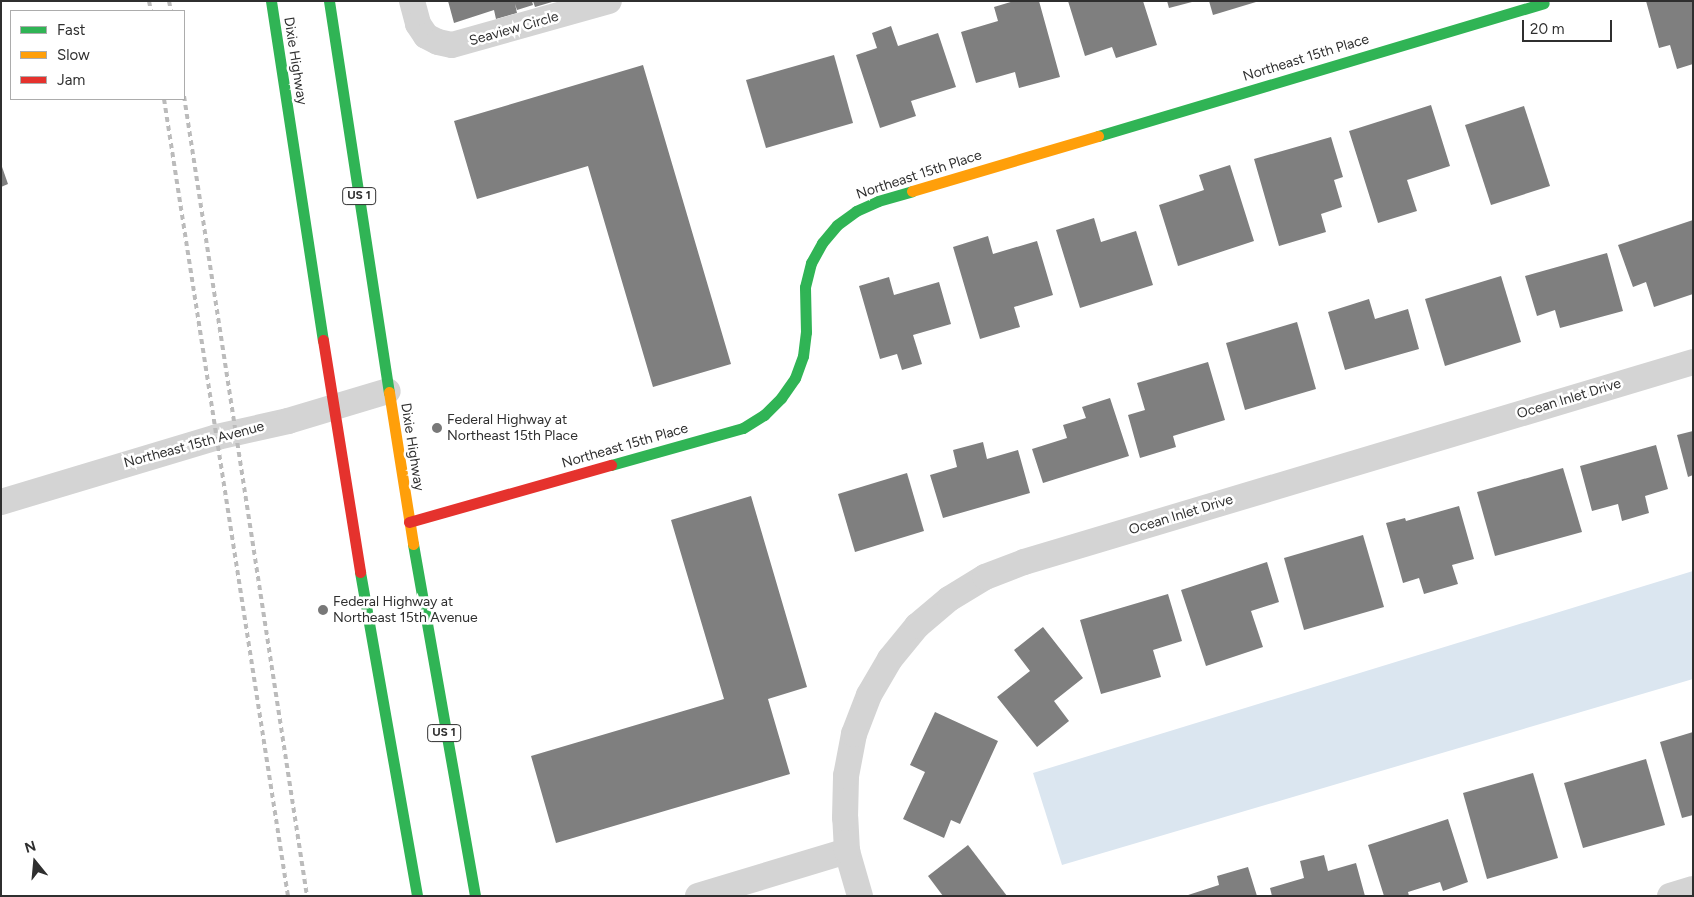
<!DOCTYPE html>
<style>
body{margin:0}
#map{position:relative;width:1694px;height:897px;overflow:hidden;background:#fff;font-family:Figtree,sans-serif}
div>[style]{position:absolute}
.water>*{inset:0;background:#dbe6f0}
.building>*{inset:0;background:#7f7f7f}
.street>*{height:26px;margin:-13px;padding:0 13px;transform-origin:13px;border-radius:13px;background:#d4d4d4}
.fast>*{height:11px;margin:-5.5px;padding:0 5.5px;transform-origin:5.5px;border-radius:5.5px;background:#30b455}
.slow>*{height:11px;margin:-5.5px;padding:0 5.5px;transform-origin:5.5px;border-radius:5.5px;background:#ff9f0a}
.jam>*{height:11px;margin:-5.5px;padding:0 5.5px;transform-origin:5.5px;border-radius:5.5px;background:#e5322d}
.rail>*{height:4px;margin-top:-2px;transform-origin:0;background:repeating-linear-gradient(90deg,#bbb 0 5px,transparent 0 9px)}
.dots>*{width:14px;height:14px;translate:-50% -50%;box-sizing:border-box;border:2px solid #fff;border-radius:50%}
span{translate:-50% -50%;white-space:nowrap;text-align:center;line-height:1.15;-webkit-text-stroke:5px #fff;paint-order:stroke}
.shield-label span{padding:1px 4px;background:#fff;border:1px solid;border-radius:4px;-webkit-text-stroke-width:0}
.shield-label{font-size:12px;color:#2f2f2f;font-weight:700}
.street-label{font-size:14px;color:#2f2f2f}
.poi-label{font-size:14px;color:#2f2f2f}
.left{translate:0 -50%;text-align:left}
.frame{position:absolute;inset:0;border:2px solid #2f2f2f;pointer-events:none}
.legend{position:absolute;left:10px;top:10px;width:175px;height:90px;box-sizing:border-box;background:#fff;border:1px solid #acacac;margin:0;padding:6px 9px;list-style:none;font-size:15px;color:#2f2f2f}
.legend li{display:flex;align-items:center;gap:10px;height:25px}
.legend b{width:25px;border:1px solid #acacac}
.north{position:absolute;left:10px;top:837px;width:50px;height:50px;-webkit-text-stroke:4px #fff;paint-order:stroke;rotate:343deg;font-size:14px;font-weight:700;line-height:20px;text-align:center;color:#2f2f2f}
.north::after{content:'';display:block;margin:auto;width:18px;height:22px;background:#2f2f2f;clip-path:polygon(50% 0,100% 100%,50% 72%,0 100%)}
.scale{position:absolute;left:1522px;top:20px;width:90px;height:22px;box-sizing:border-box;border:2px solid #2f2f2f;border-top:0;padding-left:6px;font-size:15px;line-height:18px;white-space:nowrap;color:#2f2f2f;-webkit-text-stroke:4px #fff;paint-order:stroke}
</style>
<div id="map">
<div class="water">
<i style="clip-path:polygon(1693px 571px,1693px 679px,1062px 865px,1033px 773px)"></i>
</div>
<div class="building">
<i style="clip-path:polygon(448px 1px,532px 1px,533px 5px,517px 10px,515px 4px,517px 13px,496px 19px,494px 10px,454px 23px)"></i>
<i style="clip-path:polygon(533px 1px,552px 1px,552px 2px,535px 7px)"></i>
<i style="clip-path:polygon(1014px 1px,1039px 1px,1060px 77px,1019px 88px,1015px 72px,976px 83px,961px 32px,998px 21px,994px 7px)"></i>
<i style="clip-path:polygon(1068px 1px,1143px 1px,1157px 45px,1116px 58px,1112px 47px,1085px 56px)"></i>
<i style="clip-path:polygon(1167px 1px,1192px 1px,1192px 2px,1169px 8px)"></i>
<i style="clip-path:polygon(1209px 1px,1256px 1px,1256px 2px,1213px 15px)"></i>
<i style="clip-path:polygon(1646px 1px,1693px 1px,1693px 64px,1677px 69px,1670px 45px,1659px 48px)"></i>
<i style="clip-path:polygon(891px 26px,898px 46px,938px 33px,956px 87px,911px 101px,916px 116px,880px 128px,856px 55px,877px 48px,872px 33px)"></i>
<i style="clip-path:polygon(834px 55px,853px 123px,766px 148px,746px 80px)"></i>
<i style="clip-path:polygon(643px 65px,731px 364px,653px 387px,588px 166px,477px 199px,454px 121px)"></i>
<i style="clip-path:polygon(1431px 105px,1450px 166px,1407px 180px,1417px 211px,1378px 223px,1349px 131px)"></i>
<i style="clip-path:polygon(1524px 106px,1550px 186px,1491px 205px,1465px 125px)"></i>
<i style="clip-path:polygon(1331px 137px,1343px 177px,1334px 180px,1342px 207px,1321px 214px,1326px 232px,1279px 246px,1254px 159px)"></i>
<i style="clip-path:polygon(1px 164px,8px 184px,1px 187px)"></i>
<i style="clip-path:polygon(1230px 165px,1254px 241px,1178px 266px,1159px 205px,1204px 190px,1199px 175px)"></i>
<i style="clip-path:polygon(1094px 218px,1101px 242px,1136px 231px,1153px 285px,1080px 308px,1056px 230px)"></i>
<i style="clip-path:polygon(1693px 220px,1693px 294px,1654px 307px,1646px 282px,1633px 287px,1618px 245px)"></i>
<i style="clip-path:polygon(988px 236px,993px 254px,1037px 241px,1053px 295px,1014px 307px,1020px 327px,980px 339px,953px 247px)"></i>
<i style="clip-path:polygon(1607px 253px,1623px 311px,1560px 328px,1555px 310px,1537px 316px,1525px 276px)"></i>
<i style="clip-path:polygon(1501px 276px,1521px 342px,1445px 366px,1425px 299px)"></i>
<i style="clip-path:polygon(889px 277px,894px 295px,939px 282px,951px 324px,913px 335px,922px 364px,902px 370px,897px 354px,880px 359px,859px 286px)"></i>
<i style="clip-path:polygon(1369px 299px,1375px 319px,1408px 309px,1419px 349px,1345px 370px,1328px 312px)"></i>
<i style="clip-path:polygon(1297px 322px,1316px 389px,1245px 410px,1226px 343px)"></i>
<i style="clip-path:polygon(1208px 362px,1225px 420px,1173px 436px,1176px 447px,1140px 458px,1128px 415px,1145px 410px,1137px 383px)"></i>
<i style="clip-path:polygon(1110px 398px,1129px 456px,1043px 483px,1032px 449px,1067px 438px,1063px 425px,1086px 418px,1082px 407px)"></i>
<i style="clip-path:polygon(1693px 431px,1693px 475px,1688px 477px,1677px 435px)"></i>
<i style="clip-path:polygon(983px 442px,987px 459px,1018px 450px,1030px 493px,943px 518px,930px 475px,957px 467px,953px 450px)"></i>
<i style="clip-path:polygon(1656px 445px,1668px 489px,1645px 496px,1649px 513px,1622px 521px,1618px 504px,1592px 511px,1580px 466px)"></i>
<i style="clip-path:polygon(1563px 468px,1582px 532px,1495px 556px,1477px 492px)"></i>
<i style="clip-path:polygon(907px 473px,924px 531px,855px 552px,838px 494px)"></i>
<i style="clip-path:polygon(751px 496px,807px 687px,768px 699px,790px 774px,556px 843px,531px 756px,724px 699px,671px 520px)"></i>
<i style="clip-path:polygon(1459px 506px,1474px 559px,1452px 565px,1458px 584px,1424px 594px,1419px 578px,1403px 583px,1386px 523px,1405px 518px,1406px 521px)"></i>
<i style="clip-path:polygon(1363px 535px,1384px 607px,1304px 630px,1284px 558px)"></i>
<i style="clip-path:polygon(1267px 562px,1279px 602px,1251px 611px,1263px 647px,1206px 666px,1181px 590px)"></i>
<i style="clip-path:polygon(1168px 594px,1182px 641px,1153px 650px,1161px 677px,1101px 694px,1080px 620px)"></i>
<i style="clip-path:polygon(1043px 627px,1083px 678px,1054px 701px,1069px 721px,1037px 747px,997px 697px,1030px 671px,1014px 650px)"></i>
<i style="clip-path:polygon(935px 712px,998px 741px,960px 824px,951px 820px,944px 838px,903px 819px,925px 772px,910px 765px)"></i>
<i style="clip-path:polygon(1693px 732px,1693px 815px,1682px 818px,1660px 742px)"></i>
<i style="clip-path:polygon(1646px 759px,1665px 825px,1583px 848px,1564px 783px)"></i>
<i style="clip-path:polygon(1533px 773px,1558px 858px,1487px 879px,1463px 793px)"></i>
<i style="clip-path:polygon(1448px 819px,1468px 882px,1443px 891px,1440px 882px,1408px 892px,1409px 896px,1384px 896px,1368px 845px)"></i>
<i style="clip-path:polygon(968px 845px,1007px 896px,943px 896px,928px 876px)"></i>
<i style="clip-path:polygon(1324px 855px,1328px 871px,1356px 863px,1365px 896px,1272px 896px,1270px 888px,1304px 878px,1300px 861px)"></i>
<i style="clip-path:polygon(1248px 867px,1257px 896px,1185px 896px,1219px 885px,1217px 876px)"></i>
</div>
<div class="street">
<i style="left:412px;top:1px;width:24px;rotate:75deg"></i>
<i style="left:418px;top:24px;width:14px;rotate:56deg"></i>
<i style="left:426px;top:36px;width:13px;rotate:27deg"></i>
<i style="left:438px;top:42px;width:14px;rotate:12deg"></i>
<i style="left:452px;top:45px;width:163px;rotate:-15.7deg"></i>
<i style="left:1px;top:502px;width:226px;rotate:-16.7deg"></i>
<i style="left:217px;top:437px;width:73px;rotate:-12.7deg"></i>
<i style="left:288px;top:421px;width:104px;rotate:-16.7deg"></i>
<i style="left:698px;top:896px;width:156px;rotate:-16.8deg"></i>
<i style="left:860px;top:896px;width:47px;rotate:-106.1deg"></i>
<i style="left:847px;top:851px;width:33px;rotate:-93deg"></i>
<i style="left:845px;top:818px;width:42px;rotate:-88.6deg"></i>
<i style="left:846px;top:776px;width:43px;rotate:-79.2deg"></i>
<i style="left:854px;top:734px;width:42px;rotate:-69deg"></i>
<i style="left:869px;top:695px;width:42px;rotate:-59.7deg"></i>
<i style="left:890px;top:659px;width:43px;rotate:-50.7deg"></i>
<i style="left:917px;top:626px;width:42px;rotate:-40.2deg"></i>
<i style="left:949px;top:599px;width:42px;rotate:-31.4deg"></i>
<i style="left:985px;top:577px;width:42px;rotate:-21deg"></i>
<i style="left:1024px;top:562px;width:698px;rotate:-16.64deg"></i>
<i style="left:1670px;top:896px;width:24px;rotate:-17deg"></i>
</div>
<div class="fast">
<i style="left:271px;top:1px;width:343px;rotate:81.3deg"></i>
<i style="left:329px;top:1px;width:396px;rotate:81.3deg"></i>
<i style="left:1098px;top:136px;width:465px;rotate:-16.6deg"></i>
<i style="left:611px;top:465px;width:137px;rotate:-15.7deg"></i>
<i style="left:743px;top:428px;width:25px;rotate:-32deg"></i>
<i style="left:764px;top:415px;width:24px;rotate:-45deg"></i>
<i style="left:781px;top:398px;width:24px;rotate:-55deg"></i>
<i style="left:795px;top:378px;width:23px;rotate:-70deg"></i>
<i style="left:803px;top:356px;width:24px;rotate:-83deg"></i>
<i style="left:806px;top:332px;width:45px;rotate:-91.3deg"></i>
<i style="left:805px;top:287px;width:25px;rotate:-76deg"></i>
<i style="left:811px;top:263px;width:23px;rotate:-61deg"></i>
<i style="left:822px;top:243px;width:23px;rotate:-50deg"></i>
<i style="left:837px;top:225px;width:24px;rotate:-36deg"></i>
<i style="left:856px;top:211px;width:24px;rotate:-24deg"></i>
<i style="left:878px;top:201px;width:35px;rotate:-16deg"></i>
<i style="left:413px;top:544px;width:357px;rotate:80deg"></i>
<i style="left:360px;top:572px;width:329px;rotate:80deg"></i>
</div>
<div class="slow">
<i style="left:912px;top:191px;width:194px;rotate:-16.5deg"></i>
<i style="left:389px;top:392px;width:154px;rotate:81deg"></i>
</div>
<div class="jam">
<i style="left:323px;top:340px;width:235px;rotate:80.9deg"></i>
<i style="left:409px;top:522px;width:210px;rotate:-15.8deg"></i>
</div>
<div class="rail">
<i style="left:149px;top:1px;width:10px;rotate:79deg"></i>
<i style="left:169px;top:1px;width:10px;rotate:79deg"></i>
<i style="left:184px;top:96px;width:809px;rotate:81.26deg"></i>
<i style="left:164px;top:99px;width:807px;rotate:81.16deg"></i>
</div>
<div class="dots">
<i style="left:437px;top:428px;background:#787878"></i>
<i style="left:323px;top:610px;background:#787878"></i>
</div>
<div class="shield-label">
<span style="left:359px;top:196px">US 1</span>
<span style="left:444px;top:733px">US 1</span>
</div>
<div class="street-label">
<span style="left:514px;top:29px;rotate:-16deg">Seaview Circle</span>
<span style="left:1306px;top:58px;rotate:-17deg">Northeast 15th Place</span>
<span style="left:295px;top:61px;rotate:81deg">Dixie Highway</span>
<span style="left:919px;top:175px;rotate:-18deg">Northeast 15th Place</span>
<span style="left:1569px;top:399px;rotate:-17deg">Ocean Inlet Drive</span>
<span style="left:194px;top:445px;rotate:-15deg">Northeast 15th Avenue</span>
<span style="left:625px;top:446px;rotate:-16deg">Northeast 15th Place</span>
<span style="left:412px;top:447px;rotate:81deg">Dixie Highway</span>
<span style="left:1181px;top:515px;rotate:-17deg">Ocean Inlet Drive</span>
</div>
<div class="poi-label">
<span class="left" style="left:447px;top:428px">Federal Highway at<br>Northeast 15th Place</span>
<span class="left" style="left:333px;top:610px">Federal Highway at<br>Northeast 15th Avenue</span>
</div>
<div class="frame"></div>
<ul class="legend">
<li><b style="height:6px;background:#30b455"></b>Fast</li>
<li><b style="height:6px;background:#ff9f0a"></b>Slow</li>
<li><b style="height:6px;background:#e5322d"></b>Jam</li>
</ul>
<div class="north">N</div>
<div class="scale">20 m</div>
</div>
